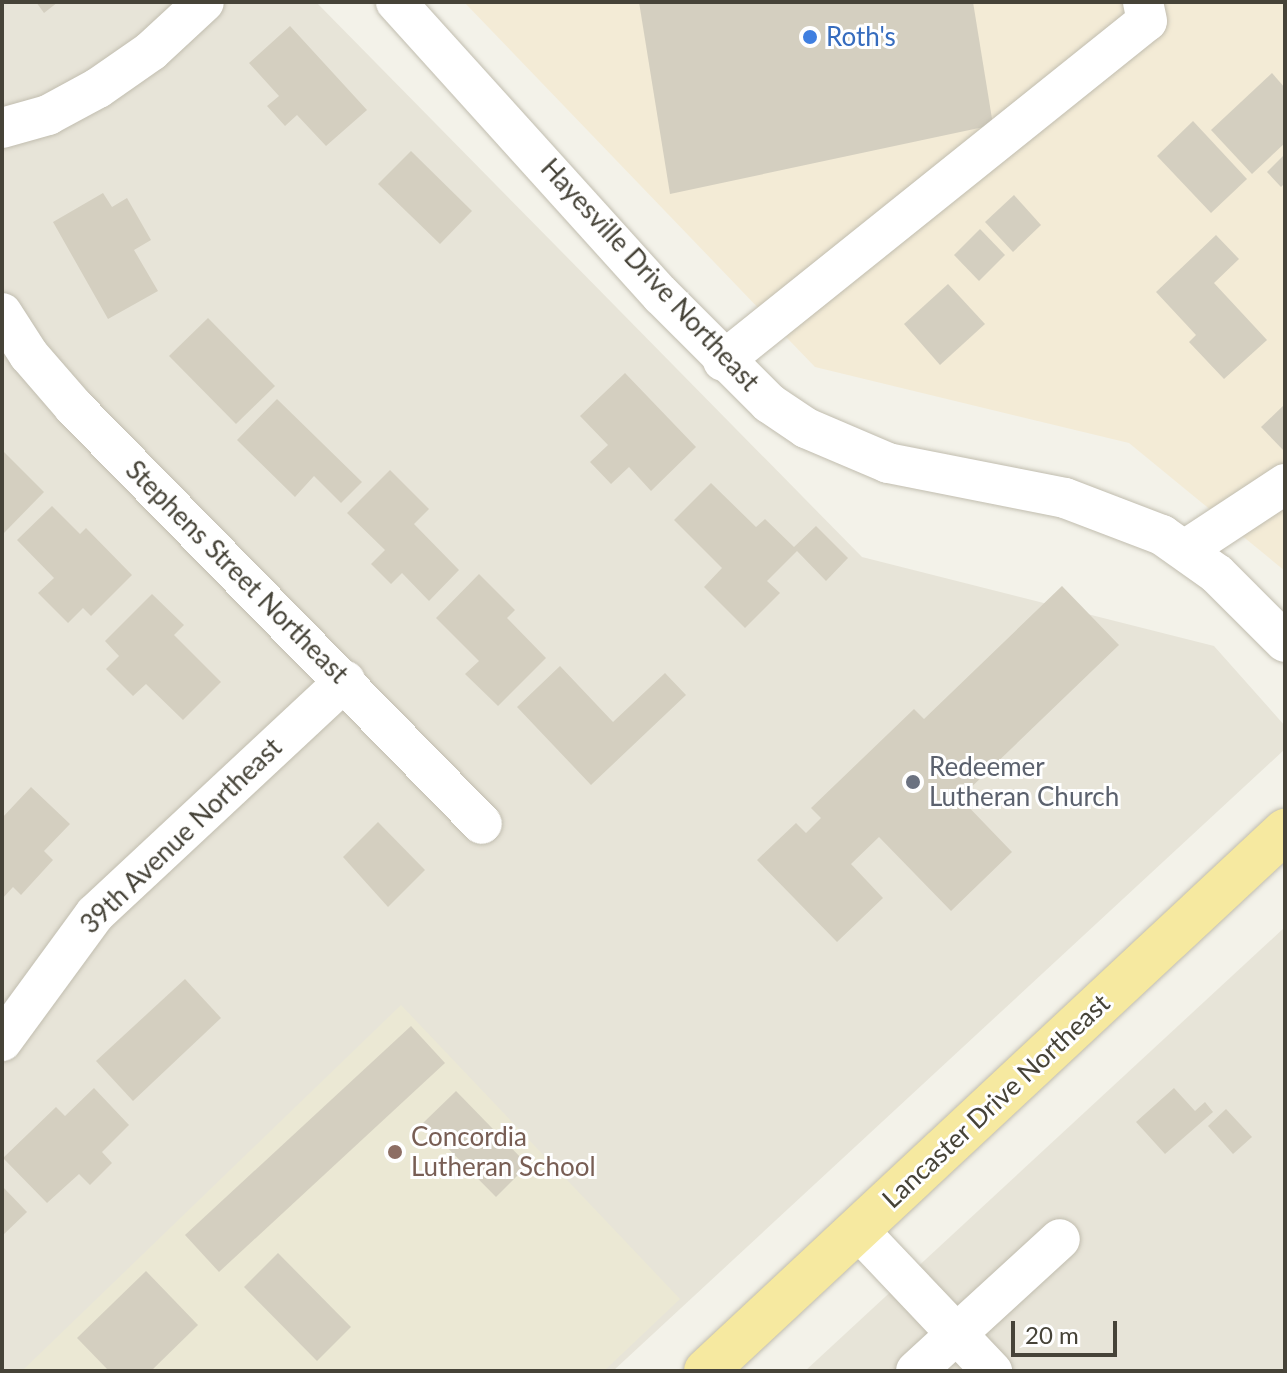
<!DOCTYPE html>
<style>
body{margin:0}
#map{position:relative;width:1287px;height:1373px;overflow:hidden;background:#f3f2e9;font-family:Lato,sans-serif}
div>[style]{position:absolute}
.residential>*{inset:0;background:#e7e4d8}
.commercial>*{inset:0;background:#f3ebd6}
.education>*{inset:0;background:#ebe8d4}
.building>*{inset:0;background:#d4cfc0}
.roads{filter:drop-shadow(0 0 2px #c1bdaf) drop-shadow(0 0 2px #c1bdaf)}
.minor>*{height:40px;margin:-20px;padding:0 20px;transform-origin:20px;border-radius:20px;background:#fff}
.major>*{height:44px;margin:-22px;padding:0 22px;transform-origin:22px;border-radius:22px;background:#f6e9a0}
.dots>*{width:22px;height:22px;translate:-50% -50%;box-sizing:border-box;border:4px solid #fff;border-radius:50%}
span{translate:-50% -50%;white-space:nowrap;text-align:center;line-height:1.15;-webkit-text-stroke:6px #fff;paint-order:stroke}
.shop-label{font-size:26px;color:#366cbe}
.left{translate:0 -50%;text-align:left}
.street-label{font-size:26px;color:#464338}
.worship-label{font-size:26px;color:#5b616d}
.education-label{font-size:26px;color:#785e54}
.frame{position:absolute;inset:0;border:4px solid #464338;pointer-events:none}
.scale{position:absolute;left:1011px;top:1321px;width:106px;height:36px;box-sizing:border-box;border:4px solid #464338;border-top:0;padding-left:10px;font-size:24px;line-height:28px;white-space:nowrap;color:#464338;-webkit-text-stroke:6px #fff;paint-order:stroke}
</style>
<div id="map">
<div class="residential">
<i style="clip-path:polygon(2px 2px,316px 2px,862px 557px,1214px 646px,1285px 726px,1285px 749px,613px 1371px,2px 1371px)"></i>
<i style="clip-path:polygon(1285px 927px,1285px 1371px,805px 1371px)"></i>
</div>
<div class="commercial">
<i style="clip-path:polygon(464px 2px,1285px 2px,1285px 571px,1129px 443px,815px 367px)"></i>
</div>
<div class="education">
<i style="clip-path:polygon(401px 1005px,680px 1299px,604px 1371px,24px 1369px)"></i>
</div>
<div class="building">
<i style="clip-path:polygon(36px 2px,58px 2px,44px 13px)"></i>
<i style="clip-path:polygon(639px 2px,973px 2px,993px 125px,670px 194px)"></i>
<i style="clip-path:polygon(290px 26px,367px 110px,326px 146px,297px 115px,285px 126px,267px 106px,279px 96px,249px 63px)"></i>
<i style="clip-path:polygon(1272px 73px,1285px 88px,1285px 143px,1252px 174px,1211px 130px)"></i>
<i style="clip-path:polygon(1193px 121px,1247px 179px,1211px 213px,1157px 156px)"></i>
<i style="clip-path:polygon(411px 151px,472px 211px,440px 244px,378px 184px)"></i>
<i style="clip-path:polygon(1285px 154px,1285px 183px,1281px 187px,1267px 172px)"></i>
<i style="clip-path:polygon(103px 193px,112px 207px,127px 198px,151px 240px,134px 250px,158px 291px,108px 319px,53px 222px)"></i>
<i style="clip-path:polygon(1014px 195px,1041px 225px,1013px 252px,985px 222px)"></i>
<i style="clip-path:polygon(980px 229px,1005px 255px,979px 281px,954px 255px)"></i>
<i style="clip-path:polygon(1216px 235px,1239px 259px,1214px 283px,1267px 340px,1224px 379px,1189px 342px,1196px 335px,1156px 292px)"></i>
<i style="clip-path:polygon(948px 284px,985px 324px,940px 365px,904px 324px)"></i>
<i style="clip-path:polygon(208px 318px,275px 386px,236px 424px,169px 356px)"></i>
<i style="clip-path:polygon(625px 373px,696px 447px,651px 491px,629px 467px,611px 484px,590px 462px,608px 445px,580px 416px)"></i>
<i style="clip-path:polygon(277px 399px,362px 482px,341px 503px,314px 476px,295px 497px,237px 440px)"></i>
<i style="clip-path:polygon(1285px 404px,1285px 452px,1261px 427px)"></i>
<i style="clip-path:polygon(2px 450px,44px 492px,4px 533px,2px 531px)"></i>
<i style="clip-path:polygon(390px 470px,429px 509px,414px 524px,459px 570px,429px 601px,402px 573px,391px 584px,371px 564px,385px 550px,347px 513px)"></i>
<i style="clip-path:polygon(711px 483px,756px 527px,765px 519px,794px 547px,816px 526px,848px 558px,826px 581px,797px 551px,767px 581px,780px 593px,745px 628px,704px 587px,722px 568px,674px 520px)"></i>
<i style="clip-path:polygon(52px 506px,80px 534px,86px 528px,132px 575px,91px 616px,83px 608px,68px 623px,38px 593px,54px 578px,17px 540px)"></i>
<i style="clip-path:polygon(479px 574px,515px 610px,507px 618px,546px 658px,498px 706px,465px 674px,479px 661px,436px 618px)"></i>
<i style="clip-path:polygon(1062px 586px,1119px 645px,960px 798px,1012px 852px,951px 911px,879px 837px,851px 864px,883px 898px,837px 942px,757px 860px,796px 823px,806px 833px,821px 818px,811px 808px,914px 709px,924px 719px)"></i>
<i style="clip-path:polygon(152px 594px,184px 625px,174px 635px,221px 682px,183px 720px,146px 684px,133px 696px,106px 669px,119px 656px,105px 641px)"></i>
<i style="clip-path:polygon(560px 666px,613px 722px,665px 673px,686px 695px,591px 785px,517px 707px)"></i>
<i style="clip-path:polygon(31px 787px,70px 824px,44px 851px,53px 860px,21px 895px,13px 887px,2px 899px,2px 818px)"></i>
<i style="clip-path:polygon(378px 822px,425px 870px,388px 907px,343px 857px)"></i>
<i style="clip-path:polygon(185px 979px,221px 1018px,133px 1101px,96px 1061px)"></i>
<i style="clip-path:polygon(411px 1026px,445px 1063px,219px 1272px,185px 1235px)"></i>
<i style="clip-path:polygon(94px 1088px,129px 1125px,102px 1152px,112px 1163px,90px 1185px,79px 1174px,47px 1203px,3px 1158px,56px 1107px,65px 1116px)"></i>
<i style="clip-path:polygon(1174px 1088px,1195px 1111px,1205px 1102px,1213px 1112px,1165px 1154px,1136px 1122px)"></i>
<i style="clip-path:polygon(456px 1091px,528px 1165px,496px 1197px,423px 1123px)"></i>
<i style="clip-path:polygon(1226px 1109px,1252px 1137px,1233px 1154px,1208px 1126px)"></i>
<i style="clip-path:polygon(2px 1186px,27px 1212px,2px 1236px)"></i>
<i style="clip-path:polygon(278px 1253px,351px 1327px,317px 1361px,244px 1287px)"></i>
<i style="clip-path:polygon(146px 1271px,198px 1325px,151px 1371px,109px 1371px,77px 1338px)"></i>
</div>
<div class="roads">
<div class="minor">
<i style="left:396px;top:2px;width:395px;rotate:47.9deg"></i>
<i style="left:661px;top:295px;width:153px;rotate:45deg"></i>
<i style="left:769px;top:403px;width:45px;rotate:34deg"></i>
<i style="left:806px;top:428px;width:89px;rotate:23.1deg"></i>
<i style="left:888px;top:463px;width:180px;rotate:11.2deg"></i>
<i style="left:1065px;top:498px;width:104px;rotate:20.9deg"></i>
<i style="left:1162px;top:535px;width:67px;rotate:35.3deg"></i>
<i style="left:1217px;top:574px;width:96px;rotate:45deg"></i>
<i style="left:2px;top:128px;width:48px;rotate:-15.8deg"></i>
<i style="left:48px;top:115px;width:57px;rotate:-28.4deg"></i>
<i style="left:98px;top:88px;width:65px;rotate:-34.9deg"></i>
<i style="left:151px;top:51px;width:72px;rotate:-42.8deg"></i>
<i style="left:2px;top:313px;width:50px;rotate:57.3deg"></i>
<i style="left:29px;top:355px;width:69px;rotate:49.1deg"></i>
<i style="left:74px;top:407px;width:583px;rotate:45.63deg"></i>
<i style="left:723px;top:361px;width:543px;rotate:-38.73deg"></i>
<i style="left:1147px;top:21px;width:19px;rotate:-102deg"></i>
<i style="left:1185px;top:550px;width:120px;rotate:-33.4deg"></i>
<i style="left:2px;top:1041px;width:157px;rotate:-53.8deg"></i>
<i style="left:95px;top:914px;width:342px;rotate:-43deg"></i>
<i style="left:858px;top:1230px;width:195px;rotate:46.5deg"></i>
<i style="left:916px;top:1371px;width:195px;rotate:-42.5deg"></i>
</div>
<div class="major">
<i style="left:706px;top:1371px;width:792px;rotate:-43deg"></i>
</div>
</div>
<div class="dots">
<i style="left:810px;top:37px;background:#3f7fe0"></i>
<i style="left:913px;top:782px;background:#6b7280"></i>
<i style="left:395px;top:1152px;background:#8d6e63"></i>
</div>
<div class="shop-label">
<span class="left" style="left:826px;top:37px">Roth's</span>
</div>
<div class="street-label">
<span style="left:650px;top:275px;rotate:47deg">Hayesville Drive Northeast</span>
<span style="left:237px;top:572px;rotate:45deg">Stephens Street Northeast</span>
<span style="left:181px;top:836px;rotate:-44deg">39th Avenue Northeast</span>
<span style="left:996px;top:1101px;rotate:-43deg">Lancaster Drive Northeast</span>
</div>
<div class="worship-label">
<span class="left" style="left:929px;top:782px">Redeemer<br>Lutheran Church</span>
</div>
<div class="education-label">
<span class="left" style="left:411px;top:1152px">Concordia<br>Lutheran School</span>
</div>
<div class="frame"></div>
<div class="scale">20 m</div>
</div>
